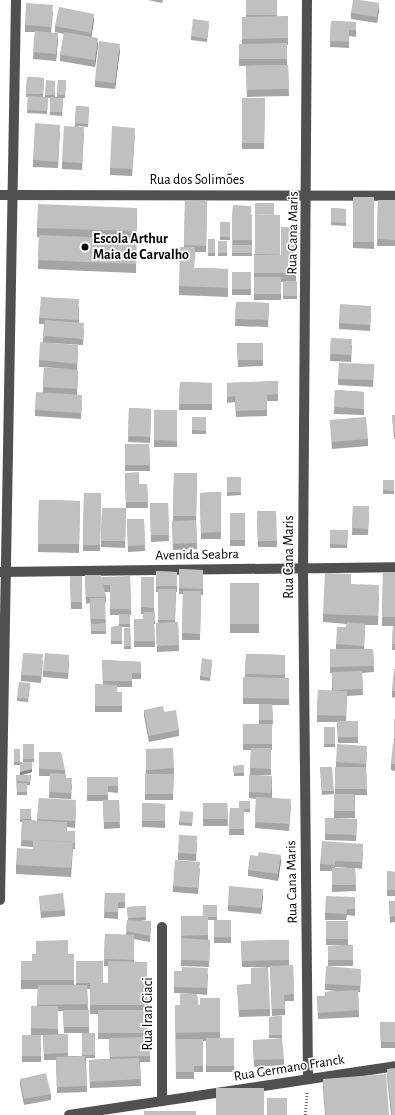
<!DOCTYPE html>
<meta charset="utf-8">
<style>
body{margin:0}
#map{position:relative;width:395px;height:1115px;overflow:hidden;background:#fff;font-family:"Alegreya Sans",sans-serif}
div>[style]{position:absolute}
.path>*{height:2.5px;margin-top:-1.25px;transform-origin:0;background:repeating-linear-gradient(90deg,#727272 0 1px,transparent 0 3px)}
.minor>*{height:10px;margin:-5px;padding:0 5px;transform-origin:5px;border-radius:5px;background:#505050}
.wall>*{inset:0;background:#a5a5a5}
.shaded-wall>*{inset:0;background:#868686}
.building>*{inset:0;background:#c0c0c0}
.dots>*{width:11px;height:11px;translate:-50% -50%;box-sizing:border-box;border:2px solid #fff;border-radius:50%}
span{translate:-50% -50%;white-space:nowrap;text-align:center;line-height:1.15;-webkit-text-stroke:3.5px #fff;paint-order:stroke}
.street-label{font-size:14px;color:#000}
.poi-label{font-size:14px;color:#000;font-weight:700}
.left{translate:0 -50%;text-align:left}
</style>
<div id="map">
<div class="path">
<i style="left:305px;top:1115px;width:24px;rotate:-85deg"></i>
</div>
<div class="minor">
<i style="left:307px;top:0;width:568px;rotate:90.4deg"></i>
<i style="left:303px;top:568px;width:511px;rotate:89.44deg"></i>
<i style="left:0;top:195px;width:395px;rotate:0.1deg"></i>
<i style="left:0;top:572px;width:395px;rotate:-0.7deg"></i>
<i style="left:0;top:900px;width:900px;rotate:-88.98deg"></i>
<i style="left:162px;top:927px;width:174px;rotate:90deg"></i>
<i style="left:69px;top:1115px;width:330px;rotate:-8.5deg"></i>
</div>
<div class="wall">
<i style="clip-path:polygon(148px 0,163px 0,162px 3px)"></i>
<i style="clip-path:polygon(246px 0,277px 0,277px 17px,288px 16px,288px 45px,287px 45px,287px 65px,239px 66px,239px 44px,242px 44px,242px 17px,246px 17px)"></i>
<i style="clip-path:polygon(379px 9px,377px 23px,351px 19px,351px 13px)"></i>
<i style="clip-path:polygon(53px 11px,51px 33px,58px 39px,56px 61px,33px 59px,35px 32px,25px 32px,25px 25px)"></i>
<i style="clip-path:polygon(94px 20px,91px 37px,98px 44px,95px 67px,60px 61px,60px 55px,64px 34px,55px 32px,55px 26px)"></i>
<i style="clip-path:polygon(331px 21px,356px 22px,356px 37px,349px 36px,349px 48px,330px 47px)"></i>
<i style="clip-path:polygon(209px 24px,207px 42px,191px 40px,191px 36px)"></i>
<i style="clip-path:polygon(120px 50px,115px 89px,95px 87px,95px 81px)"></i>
<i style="clip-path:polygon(288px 65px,289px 96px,247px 97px,246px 66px)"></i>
<i style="clip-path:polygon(27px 77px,44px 78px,43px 97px,45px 97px,45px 95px,55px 81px,55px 97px,57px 97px,58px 80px,66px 80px,65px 98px,63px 98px,62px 116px,50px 115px,50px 98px,48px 98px,47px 114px,27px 113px,28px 97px,26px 97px)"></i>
<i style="clip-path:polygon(242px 98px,265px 98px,264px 149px,242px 149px)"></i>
<i style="clip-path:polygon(76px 106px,89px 107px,88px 127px,78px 126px,84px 133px,82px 170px,62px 169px,62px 162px,75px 126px)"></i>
<i style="clip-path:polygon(60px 131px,58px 168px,33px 167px,33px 160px)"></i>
<i style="clip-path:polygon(135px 134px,132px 176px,110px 175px,110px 168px)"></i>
<i style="clip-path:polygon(353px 197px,374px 197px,374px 249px,353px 248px)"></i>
<i style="clip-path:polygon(185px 200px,207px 201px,206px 252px,195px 252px,194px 268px,228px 269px,228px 297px,179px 295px,179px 286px,184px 247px)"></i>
<i style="clip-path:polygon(378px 200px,395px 200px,395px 246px,377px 246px)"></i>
<i style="clip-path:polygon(233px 205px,252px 215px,252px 256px,232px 256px)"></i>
<i style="clip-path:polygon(137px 208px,136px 273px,38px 269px,39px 237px,37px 237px,37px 228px)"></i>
<i style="clip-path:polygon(331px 208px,346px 209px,346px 226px,331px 225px)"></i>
<i style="clip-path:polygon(274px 215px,280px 215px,280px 255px,281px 255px,296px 227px,296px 281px,297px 281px,297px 299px,283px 299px,283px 282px,281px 282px,281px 300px,254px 300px,254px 255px)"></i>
<i style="clip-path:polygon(220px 222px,230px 222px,230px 240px,220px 240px)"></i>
<i style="clip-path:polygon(208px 239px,215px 239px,215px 256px,208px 256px)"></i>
<i style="clip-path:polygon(218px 241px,227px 241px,227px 256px,218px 256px)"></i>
<i style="clip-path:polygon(232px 272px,251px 272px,251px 295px,232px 295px)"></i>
<i style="clip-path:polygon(236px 302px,269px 303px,268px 327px,235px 326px)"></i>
<i style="clip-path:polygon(79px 306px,79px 323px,84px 330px,83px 345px,50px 343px,78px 351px,77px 370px,78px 376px,77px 395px,82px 401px,81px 419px,35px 416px,35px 410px,43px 392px,44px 368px,72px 369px,39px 367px,39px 360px,43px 342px,44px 324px,39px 324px,39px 318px)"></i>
<i style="clip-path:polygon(371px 313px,370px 331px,339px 329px,339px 323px)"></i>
<i style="clip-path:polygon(331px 338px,352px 345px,351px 362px,330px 361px)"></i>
<i style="clip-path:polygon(237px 343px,263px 343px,263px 366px,238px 367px)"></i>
<i style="clip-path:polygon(374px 364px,373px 387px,338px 385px,338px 379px)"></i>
<i style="clip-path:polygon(278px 381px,278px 401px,267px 401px,267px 416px,236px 417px,235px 402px,227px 403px,227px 383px)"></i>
<i style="clip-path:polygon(180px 382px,212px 383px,212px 410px,179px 410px)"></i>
<i style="clip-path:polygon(335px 390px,364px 392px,364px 415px,334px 414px)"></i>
<i style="clip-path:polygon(129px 408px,151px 409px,150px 443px,128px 442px)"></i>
<i style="clip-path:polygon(154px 410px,177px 410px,177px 447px,154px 447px)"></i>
<i style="clip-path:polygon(392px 415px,395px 415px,395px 439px,394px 439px)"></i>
<i style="clip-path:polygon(192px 417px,206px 417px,206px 434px,192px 434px)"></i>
<i style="clip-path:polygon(330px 420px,368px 439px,368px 446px,332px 449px)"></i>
<i style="clip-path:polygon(125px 444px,149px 444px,150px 471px,125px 471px)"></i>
<i style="clip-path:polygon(125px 473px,139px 484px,147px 484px,148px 508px,126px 508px)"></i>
<i style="clip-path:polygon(174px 473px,197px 473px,196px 520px,197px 549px,173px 550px,172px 521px,173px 521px)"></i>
<i style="clip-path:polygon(227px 477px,241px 477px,241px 495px,227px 496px)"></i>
<i style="clip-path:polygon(383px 480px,394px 480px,394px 494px,383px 494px)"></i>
<i style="clip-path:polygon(221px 492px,221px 539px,201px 539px,200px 493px)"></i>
<i style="clip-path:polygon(84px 493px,101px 493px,100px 551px,83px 551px)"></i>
<i style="clip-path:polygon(39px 500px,80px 501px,79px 553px,38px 552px)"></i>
<i style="clip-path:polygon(150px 503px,168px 503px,169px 541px,151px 542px)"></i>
<i style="clip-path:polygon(353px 506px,369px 513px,368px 535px,352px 535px)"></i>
<i style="clip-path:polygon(102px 508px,126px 508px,125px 548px,101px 547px)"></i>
<i style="clip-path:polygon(230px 513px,245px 513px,245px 546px,230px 546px)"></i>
<i style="clip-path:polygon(257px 518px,277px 541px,277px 547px,258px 547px)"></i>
<i style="clip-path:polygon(127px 519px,144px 519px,145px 551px,128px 552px)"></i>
<i style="clip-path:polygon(330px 530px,348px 530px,347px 548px,330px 548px)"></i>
<i style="clip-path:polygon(179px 569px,203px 570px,203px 595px,201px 595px,200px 640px,182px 640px,183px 594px,179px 594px)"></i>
<i style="clip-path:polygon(156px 571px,177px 572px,177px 592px,176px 592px,175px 623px,178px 622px,179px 651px,157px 652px,156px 623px,158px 623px,158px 592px,156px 592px)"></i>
<i style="clip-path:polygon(383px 572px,395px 572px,395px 650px,392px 650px,393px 626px,382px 626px)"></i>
<i style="clip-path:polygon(85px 575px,102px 579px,130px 576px,131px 615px,130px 615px,130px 627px,122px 627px,122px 644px,111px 644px,111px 627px,119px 626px,119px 615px,110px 615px,110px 592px,105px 592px,106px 597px,106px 603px,105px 603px,106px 634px,91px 634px,90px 603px,86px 604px)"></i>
<i style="clip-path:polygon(70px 576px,82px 576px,82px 609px,71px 609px)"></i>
<i style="clip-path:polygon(141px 577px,154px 577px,154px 612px,155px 612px,155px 624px,154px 624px,155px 647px,134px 647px,134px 619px,143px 619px,143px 614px,141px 614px)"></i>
<i style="clip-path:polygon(230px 583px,259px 583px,259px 633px,230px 633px)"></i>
<i style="clip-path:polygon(351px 584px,379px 594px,378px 625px,365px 625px,364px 649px,373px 649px,374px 672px,362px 673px,363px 695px,347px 696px,346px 721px,358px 721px,358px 743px,338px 743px,337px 722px,317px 722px,318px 690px,332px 691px,332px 673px,330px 673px,330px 649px,336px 649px,336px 644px,346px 627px,347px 624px,323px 622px,323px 614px)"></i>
<i style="clip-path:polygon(124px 628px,130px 628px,131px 649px,124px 649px)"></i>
<i style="clip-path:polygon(246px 654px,285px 655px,285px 678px,289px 678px,289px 705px,272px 705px,273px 724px,259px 724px,259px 704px,243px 704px,243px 677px,245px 677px)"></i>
<i style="clip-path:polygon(43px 660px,41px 683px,21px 681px,21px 675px)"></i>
<i style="clip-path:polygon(102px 660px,141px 662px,141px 679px,132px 679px,132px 687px,117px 687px,117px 692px,122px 692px,122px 712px,95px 712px,95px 684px,103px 685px)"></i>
<i style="clip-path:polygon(69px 661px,68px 679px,43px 677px,43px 671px)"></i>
<i style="clip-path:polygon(212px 663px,210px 681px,200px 680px,200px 676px)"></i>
<i style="clip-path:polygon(395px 669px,395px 698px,392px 697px,392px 691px)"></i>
<i style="clip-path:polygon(30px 686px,28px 702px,17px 701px,17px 698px)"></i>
<i style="clip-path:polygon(144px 710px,164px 712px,179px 730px,179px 736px,149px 742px,144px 716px)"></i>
<i style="clip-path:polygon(394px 719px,395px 719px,395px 771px,391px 770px,391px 764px,394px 743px)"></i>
<i style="clip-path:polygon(243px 724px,272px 724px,272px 750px,271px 750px,271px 775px,250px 775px,251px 750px,243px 750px)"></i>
<i style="clip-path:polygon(324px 727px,335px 727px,335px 747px,324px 747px)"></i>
<i style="clip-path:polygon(23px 744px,34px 744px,34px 762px,32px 762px,32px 772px,23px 775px,31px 775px,30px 785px,27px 785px,27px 795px,17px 795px,16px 775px,20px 775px,20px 765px,14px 765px,14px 749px,20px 762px,23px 762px)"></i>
<i style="clip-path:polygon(146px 749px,174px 768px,173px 800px,145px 800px,145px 774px,146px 774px)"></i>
<i style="clip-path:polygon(39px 752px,65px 770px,65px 774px,66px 778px,72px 785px,71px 799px,49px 798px,50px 776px,39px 776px)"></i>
<i style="clip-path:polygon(367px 752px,366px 767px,367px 795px,355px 795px,355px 818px,334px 818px,334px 794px,335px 794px,335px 767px,336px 767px,336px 762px)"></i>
<i style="clip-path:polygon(244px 765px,244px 776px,234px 776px,233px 766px)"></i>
<i style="clip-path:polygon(320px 767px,334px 791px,334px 794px,322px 795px)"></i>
<i style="clip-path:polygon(249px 775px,272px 776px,272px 798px,291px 805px,289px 831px,255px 828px,256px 799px,249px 798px)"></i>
<i style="clip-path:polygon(87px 777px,118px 777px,118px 793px,108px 792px,108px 800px,119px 800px,120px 828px,104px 829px,103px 801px,87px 801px)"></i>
<i style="clip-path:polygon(39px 798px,76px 807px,75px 828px,67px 827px,67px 831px,75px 831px,75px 849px,73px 849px,71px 877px,16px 874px,16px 865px,33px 849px,33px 847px,21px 846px,22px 822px,20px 822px,20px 809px,31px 809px,31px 820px,37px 821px)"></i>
<i style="clip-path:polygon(250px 801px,250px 812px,244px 812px,244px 835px,229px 835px,230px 808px,239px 808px)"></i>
<i style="clip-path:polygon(142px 803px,165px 804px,165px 828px,142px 827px)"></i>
<i style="clip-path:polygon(203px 803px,227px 803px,228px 826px,203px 826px)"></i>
<i style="clip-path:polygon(193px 812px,192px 826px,179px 825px,179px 822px)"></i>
<i style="clip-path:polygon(325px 818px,357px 819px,356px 841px,325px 840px)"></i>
<i style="clip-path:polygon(197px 842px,196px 861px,178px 860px,178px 853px)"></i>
<i style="clip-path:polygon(evenodd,363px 850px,362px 869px,355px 868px,356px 891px,332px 892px,332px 871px,320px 871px,320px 864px,363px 850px,335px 867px,348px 868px,335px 868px,335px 867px)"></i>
<i style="clip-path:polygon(258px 856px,281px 861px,278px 881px,248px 876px,248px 870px)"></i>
<i style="clip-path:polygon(200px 868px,198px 894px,173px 892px,173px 886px)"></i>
<i style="clip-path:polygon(387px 871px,395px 872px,395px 896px,387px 896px)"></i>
<i style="clip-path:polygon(105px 893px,125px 893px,125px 908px,118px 908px,118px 919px,104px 918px)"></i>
<i style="clip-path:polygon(39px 896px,65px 910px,65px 916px,41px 918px)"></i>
<i style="clip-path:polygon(263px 896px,261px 914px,228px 911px,228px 905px)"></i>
<i style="clip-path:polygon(355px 897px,355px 916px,347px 915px,346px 920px,325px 920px,325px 913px)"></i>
<i style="clip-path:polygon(389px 901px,395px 901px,395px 922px,390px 923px)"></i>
<i style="clip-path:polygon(217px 905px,217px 920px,231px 920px,231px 943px,214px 943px,214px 920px,208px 920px,208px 940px,210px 940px,209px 967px,181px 966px,181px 916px,203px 916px)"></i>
<i style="clip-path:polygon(evenodd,146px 906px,146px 920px,140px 921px,151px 921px,150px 942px,134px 939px,134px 962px,147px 962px,147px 1037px,150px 1037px,150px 1062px,140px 1062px,141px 1086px,90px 1088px,89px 1060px,110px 1059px,109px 1039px,98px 1039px,98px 1014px,90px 1014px,90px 989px,87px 989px,88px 1010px,89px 1010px,89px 1033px,95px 1033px,95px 1058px,86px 1058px,87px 1092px,57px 1093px,56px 1060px,44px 1060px,43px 1035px,41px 1035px,41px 1062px,22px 1062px,22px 1035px,31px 1035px,31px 1006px,37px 1006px,38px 989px,21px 989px,21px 961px,32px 961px,68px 954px,74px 954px,74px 985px,76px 985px,76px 961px,103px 983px,108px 983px,108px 966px,104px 966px,105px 934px,126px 935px,127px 920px,128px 920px,127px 907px,146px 906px,58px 1011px,63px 1011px,64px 1033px,82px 1033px,82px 1056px,68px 1056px,68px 1034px,58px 1034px,58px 1011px)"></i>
<i style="clip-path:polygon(326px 921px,348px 921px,348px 945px,353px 945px,353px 966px,328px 966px,328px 946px,348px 945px,326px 945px)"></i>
<i style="clip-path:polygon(289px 940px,289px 965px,293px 965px,294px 1001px,285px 1001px,285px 1015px,272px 1016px,270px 967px,242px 967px,241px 941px)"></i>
<i style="clip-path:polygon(174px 971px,208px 974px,207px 995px,197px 994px,198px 1005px,200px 1005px,220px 998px,220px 1038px,234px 1038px,234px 1072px,206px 1072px,206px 1041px,203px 1041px,203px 1072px,194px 1072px,194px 1079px,176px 1079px,175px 1005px,180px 1005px,194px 994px,174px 993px)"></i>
<i style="clip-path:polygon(361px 975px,360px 992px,358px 992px,359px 1017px,318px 1019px,317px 996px,325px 996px,325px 992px,337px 991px,325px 990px,325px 984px)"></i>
<i style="clip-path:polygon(251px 984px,270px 1009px,270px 1016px,239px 1017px,237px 985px)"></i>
<i style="clip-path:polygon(282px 1016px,282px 1038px,269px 1038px,269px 1017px)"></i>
<i style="clip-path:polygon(380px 1022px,395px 1022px,395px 1048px,381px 1048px)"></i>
<i style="clip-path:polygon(253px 1040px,284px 1059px,284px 1065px,254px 1067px)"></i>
<i style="clip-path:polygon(387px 1069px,395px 1115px,391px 1115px,387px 1077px)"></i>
<i style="clip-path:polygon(20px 1079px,51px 1094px,51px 1100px,24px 1105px,20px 1085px)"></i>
<i style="clip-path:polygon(323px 1079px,389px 1115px,325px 1115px,323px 1088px)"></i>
</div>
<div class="shaded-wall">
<i style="clip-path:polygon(379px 3px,379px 9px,377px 23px,377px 17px)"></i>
<i style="clip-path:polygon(94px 14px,94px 20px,91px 39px,91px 33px)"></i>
<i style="clip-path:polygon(58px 33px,58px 39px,56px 61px,56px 54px)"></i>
<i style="clip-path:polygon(98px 38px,98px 44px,95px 67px,95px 60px)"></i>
<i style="clip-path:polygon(120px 44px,120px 50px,115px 89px,115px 83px)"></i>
<i style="clip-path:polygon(32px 769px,32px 772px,20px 775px,20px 772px)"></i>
<i style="clip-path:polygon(281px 855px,281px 861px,278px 881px,278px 874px)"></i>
<i style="clip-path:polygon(263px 889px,263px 896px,261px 914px,261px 908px)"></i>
</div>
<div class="building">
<i style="clip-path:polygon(246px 0,277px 0,277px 15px,246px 15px)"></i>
<i style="clip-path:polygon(353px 0,360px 0,379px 3px,377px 17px,351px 13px)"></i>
<i style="clip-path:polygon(26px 3px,53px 5px,51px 27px,25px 25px)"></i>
<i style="clip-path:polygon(59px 7px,94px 14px,91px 33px,55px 26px)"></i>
<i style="clip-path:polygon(288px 16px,288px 38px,242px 39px,242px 17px)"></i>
<i style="clip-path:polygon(193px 19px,209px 21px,207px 39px,191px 36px)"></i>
<i style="clip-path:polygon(331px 21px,356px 22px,356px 30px,349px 30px,349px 42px,330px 41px)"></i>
<i style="clip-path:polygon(35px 31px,58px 33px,56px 54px,33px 52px)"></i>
<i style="clip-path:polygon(64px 32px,98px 38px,95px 60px,60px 55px)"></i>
<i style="clip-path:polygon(99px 41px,120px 44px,115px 83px,95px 81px)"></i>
<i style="clip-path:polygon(287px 43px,287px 59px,239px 59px,239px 44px)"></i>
<i style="clip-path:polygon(288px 65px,289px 89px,247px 90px,246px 66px)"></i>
<i style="clip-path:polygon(27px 77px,44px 78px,43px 94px,26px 94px)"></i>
<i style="clip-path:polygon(46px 80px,55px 81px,55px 95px,45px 95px)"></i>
<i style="clip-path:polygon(58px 80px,66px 80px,65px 95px,57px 95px)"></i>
<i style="clip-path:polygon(28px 96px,48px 97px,47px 111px,27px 110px)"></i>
<i style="clip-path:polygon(50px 97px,63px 98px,62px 112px,50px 112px)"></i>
<i style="clip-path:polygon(242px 98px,265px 98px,264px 143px,242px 143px)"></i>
<i style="clip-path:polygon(76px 106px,89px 107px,88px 124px,75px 123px)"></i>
<i style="clip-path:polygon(35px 123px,60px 125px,58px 162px,33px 160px)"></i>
<i style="clip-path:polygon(64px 126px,84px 127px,82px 163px,62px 162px)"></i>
<i style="clip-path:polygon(112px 126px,135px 128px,132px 169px,110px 168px)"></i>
<i style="clip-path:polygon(353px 197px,374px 197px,374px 242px,353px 242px)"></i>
<i style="clip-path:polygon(185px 200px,207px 201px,206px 246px,184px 245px)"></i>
<i style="clip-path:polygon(378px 200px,395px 200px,395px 240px,377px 239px)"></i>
<i style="clip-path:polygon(255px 203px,274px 203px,274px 215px,255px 214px)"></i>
<i style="clip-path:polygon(38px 204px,137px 208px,136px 231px,37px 228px)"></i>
<i style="clip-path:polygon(233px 205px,251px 206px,251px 215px,232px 215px)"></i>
<i style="clip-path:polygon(331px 208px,346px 209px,346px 223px,331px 222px)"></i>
<i style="clip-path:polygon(255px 214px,280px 215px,280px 255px,255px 254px)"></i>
<i style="clip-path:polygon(232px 215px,252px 215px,252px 240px,232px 240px)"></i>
<i style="clip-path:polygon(220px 222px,230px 222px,230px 237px,220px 237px)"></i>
<i style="clip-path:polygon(281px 227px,296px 227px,296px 273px,254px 273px,254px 255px,281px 255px)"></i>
<i style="clip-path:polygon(39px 235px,136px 239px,136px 264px,38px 260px)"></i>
<i style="clip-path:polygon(208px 239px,215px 239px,215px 253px,208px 253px)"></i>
<i style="clip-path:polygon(218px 241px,227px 241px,227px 253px,218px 253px)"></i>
<i style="clip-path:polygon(232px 245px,252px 245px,252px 253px,232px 253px)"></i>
<i style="clip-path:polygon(180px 247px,195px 247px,194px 268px,228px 269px,228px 288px,179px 286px)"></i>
<i style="clip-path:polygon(232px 272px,251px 272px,251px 289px,232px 289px)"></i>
<i style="clip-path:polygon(254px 277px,281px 277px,281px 294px,254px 294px)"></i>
<i style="clip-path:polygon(283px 281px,297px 281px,297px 296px,283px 296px)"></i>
<i style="clip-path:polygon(41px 297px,79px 299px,78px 320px,39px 318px)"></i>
<i style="clip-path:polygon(236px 302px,269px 303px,268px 320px,235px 319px)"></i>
<i style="clip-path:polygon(340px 304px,371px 306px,370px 325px,339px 323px)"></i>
<i style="clip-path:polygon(45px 320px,84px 323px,83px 339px,43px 336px)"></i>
<i style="clip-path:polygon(331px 338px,352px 339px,351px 355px,330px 354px)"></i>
<i style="clip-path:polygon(40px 342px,78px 345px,77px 364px,39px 360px)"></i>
<i style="clip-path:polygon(237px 343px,263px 343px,263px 360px,238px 360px)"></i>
<i style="clip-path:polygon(339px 363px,374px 364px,373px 380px,338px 379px)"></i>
<i style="clip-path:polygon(44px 368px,78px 370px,77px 389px,43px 387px)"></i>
<i style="clip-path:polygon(278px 381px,278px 394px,267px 395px,267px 410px,236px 411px,235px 396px,227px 397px,227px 383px)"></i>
<i style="clip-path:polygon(180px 382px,212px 383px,212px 404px,179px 404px)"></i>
<i style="clip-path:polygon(335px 390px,364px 392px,364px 409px,334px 407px)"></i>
<i style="clip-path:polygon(36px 392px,82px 395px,81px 413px,35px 410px)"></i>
<i style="clip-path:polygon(129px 408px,151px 409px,150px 437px,128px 436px)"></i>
<i style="clip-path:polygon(154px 410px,177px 410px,177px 441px,154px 440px)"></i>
<i style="clip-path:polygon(392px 415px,395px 415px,395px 433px,394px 433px)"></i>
<i style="clip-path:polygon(192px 417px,206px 417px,206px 431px,192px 430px)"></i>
<i style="clip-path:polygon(366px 417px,368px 439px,332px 442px,330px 420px)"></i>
<i style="clip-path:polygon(125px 444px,149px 444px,150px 465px,125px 465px)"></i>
<i style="clip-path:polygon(139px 472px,139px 484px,147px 484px,148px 502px,126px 502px,125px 473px)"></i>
<i style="clip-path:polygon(174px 473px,197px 473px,196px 516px,173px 516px)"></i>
<i style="clip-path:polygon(227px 477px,241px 477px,241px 492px,227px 492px)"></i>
<i style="clip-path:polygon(383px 480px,394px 480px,394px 491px,383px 490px)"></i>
<i style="clip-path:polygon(221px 492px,221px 532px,201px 533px,200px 493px)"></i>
<i style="clip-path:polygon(84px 493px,101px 493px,100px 545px,83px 545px)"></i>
<i style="clip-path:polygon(39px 500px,80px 501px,79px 544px,38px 544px)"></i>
<i style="clip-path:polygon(150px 503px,168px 503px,169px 535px,151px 535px)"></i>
<i style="clip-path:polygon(353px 506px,369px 506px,368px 529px,352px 528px)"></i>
<i style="clip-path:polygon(102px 508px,126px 508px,125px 541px,101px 541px)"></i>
<i style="clip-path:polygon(257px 511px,276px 511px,277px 541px,258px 541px)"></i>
<i style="clip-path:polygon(230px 513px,245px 513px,245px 540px,230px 540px)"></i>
<i style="clip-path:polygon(127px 519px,144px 519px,145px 545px,128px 546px)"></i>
<i style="clip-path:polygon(196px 520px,197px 543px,173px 544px,172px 521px)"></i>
<i style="clip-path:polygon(330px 530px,348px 530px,347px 545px,330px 544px)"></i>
<i style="clip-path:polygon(179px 569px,203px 570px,203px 589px,179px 588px)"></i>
<i style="clip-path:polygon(156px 571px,177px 572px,177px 586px,156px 586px)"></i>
<i style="clip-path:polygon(383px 572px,395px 572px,395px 617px,382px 617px)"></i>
<i style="clip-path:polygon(325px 573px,351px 574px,351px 584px,379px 585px,378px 616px,323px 614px)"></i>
<i style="clip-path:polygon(85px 575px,101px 575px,106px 597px,86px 597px)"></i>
<i style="clip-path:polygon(70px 576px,82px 576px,82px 602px,71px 602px)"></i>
<i style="clip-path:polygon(130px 576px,131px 609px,110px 609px,110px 585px,102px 585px,102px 577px)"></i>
<i style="clip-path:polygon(141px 577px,154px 577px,154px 608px,141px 607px)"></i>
<i style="clip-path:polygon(230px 583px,259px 583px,259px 624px,230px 624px)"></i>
<i style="clip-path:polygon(158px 589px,176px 589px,175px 620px,158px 620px)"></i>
<i style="clip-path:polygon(183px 591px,201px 591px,200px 634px,182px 633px)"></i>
<i style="clip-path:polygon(90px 598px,105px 598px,105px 619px,91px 619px)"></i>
<i style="clip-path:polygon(143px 612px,155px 612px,155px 621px,154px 621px,154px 619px,143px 619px)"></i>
<i style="clip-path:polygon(119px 614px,130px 614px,130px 624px,119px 624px)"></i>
<i style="clip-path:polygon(134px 619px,154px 619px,155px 641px,134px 641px)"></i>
<i style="clip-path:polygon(178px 622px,179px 645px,157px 646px,156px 623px)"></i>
<i style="clip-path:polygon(347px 622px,365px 624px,364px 646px,336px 644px,337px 627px,346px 627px)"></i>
<i style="clip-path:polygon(106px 623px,106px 631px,91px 631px,91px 624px)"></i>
<i style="clip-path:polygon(122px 626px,122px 641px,111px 641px,111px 627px)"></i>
<i style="clip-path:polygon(393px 626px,395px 626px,395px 644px,392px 644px)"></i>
<i style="clip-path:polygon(124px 628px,130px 628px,131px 646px,124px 646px)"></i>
<i style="clip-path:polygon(330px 649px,373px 649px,374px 666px,330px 667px)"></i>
<i style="clip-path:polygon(23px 653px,43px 654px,41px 676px,21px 675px)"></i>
<i style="clip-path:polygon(45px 653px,69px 655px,68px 673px,43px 671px)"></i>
<i style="clip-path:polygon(246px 654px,285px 655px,285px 675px,245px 674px)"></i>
<i style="clip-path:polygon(202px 658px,212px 660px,210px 678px,200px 676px)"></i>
<i style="clip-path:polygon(102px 660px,141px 662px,141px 673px,132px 673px,132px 681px,103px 681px)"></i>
<i style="clip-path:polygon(394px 669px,395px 669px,395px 691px,392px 691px)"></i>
<i style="clip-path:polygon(362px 671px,363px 689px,333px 690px,332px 672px)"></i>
<i style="clip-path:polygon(243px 677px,289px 678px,289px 699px,243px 698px)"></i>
<i style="clip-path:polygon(19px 682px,30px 683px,28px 699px,17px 698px)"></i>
<i style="clip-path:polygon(95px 684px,117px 685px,117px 692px,122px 692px,122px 706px,95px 706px)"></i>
<i style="clip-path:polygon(318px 690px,347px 691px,346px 716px,317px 715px)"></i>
<i style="clip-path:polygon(259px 704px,272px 704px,273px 720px,259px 720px)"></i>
<i style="clip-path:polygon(163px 706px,164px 712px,176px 710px,179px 730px,149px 736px,144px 710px)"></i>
<i style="clip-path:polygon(394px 719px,395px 719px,395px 738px,394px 738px)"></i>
<i style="clip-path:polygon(337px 721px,358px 721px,358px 737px,338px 737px)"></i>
<i style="clip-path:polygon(243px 724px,272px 724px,272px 744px,243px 744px)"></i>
<i style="clip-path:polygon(324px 727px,335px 727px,335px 744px,324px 744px)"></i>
<i style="clip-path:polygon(393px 743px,395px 743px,395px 764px,391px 764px)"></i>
<i style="clip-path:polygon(23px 744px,34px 744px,34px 759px,23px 759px)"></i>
<i style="clip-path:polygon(337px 744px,367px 746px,366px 764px,336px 762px)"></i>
<i style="clip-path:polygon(173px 748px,174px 768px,146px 770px,146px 749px)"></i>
<i style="clip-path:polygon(251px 748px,271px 748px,271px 769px,250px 768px)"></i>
<i style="clip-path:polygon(14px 749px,20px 749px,20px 762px,14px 762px)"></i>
<i style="clip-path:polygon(39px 752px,61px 752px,65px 770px,39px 769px)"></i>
<i style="clip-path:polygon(20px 762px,32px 762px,32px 769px,20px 772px)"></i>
<i style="clip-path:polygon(244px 765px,244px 773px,234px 773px,233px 766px)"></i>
<i style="clip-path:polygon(320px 767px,332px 767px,334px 791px,322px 791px)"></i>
<i style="clip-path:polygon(335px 767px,366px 767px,367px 789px,335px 789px)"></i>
<i style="clip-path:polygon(50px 773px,66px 774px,66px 778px,72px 778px,71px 793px,49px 792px)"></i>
<i style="clip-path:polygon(145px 774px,173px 774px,173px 794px,145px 794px)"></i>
<i style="clip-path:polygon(16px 775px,31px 775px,30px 782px,16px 781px)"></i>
<i style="clip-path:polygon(249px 775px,272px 776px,271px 793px,249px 792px)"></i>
<i style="clip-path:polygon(87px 777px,118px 777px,118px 786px,108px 786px,108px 795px,87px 795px)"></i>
<i style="clip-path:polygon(17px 783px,27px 783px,27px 792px,17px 792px)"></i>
<i style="clip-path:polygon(334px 794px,354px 794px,355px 811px,334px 811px)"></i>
<i style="clip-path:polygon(256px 797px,291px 799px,289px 824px,255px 822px)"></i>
<i style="clip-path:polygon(39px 798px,76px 800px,75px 821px,37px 819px)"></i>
<i style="clip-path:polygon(103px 800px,119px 800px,120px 822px,104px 822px)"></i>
<i style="clip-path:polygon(239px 801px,250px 801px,250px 809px,244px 809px,244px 808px,239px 808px)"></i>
<i style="clip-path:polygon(142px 803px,165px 804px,165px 821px,142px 821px)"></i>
<i style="clip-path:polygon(203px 803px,227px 803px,228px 819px,203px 819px)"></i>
<i style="clip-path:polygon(230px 808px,244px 808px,244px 829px,229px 829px)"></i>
<i style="clip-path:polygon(20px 809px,31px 809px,31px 819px,20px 819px)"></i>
<i style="clip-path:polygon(180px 811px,193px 812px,192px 823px,179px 822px)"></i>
<i style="clip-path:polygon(325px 818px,357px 819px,356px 835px,325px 834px)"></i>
<i style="clip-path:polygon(22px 820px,67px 822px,67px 831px,75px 831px,75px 843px,73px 843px,73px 842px,33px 840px,33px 841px,21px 840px)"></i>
<i style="clip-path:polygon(179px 835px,197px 836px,196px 854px,178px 853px)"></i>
<i style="clip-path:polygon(33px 840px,73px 842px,71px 868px,16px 865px,17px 848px,33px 849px)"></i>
<i style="clip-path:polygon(322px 841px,363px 844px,362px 862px,335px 861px,335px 865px,320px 864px)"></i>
<i style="clip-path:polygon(259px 852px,281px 855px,278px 874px,248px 870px,250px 855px,258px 856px)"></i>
<i style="clip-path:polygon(175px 860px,200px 862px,198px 888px,173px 886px)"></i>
<i style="clip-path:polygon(332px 868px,355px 868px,356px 885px,332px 885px)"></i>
<i style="clip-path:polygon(387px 871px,395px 872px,395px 890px,387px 890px)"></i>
<i style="clip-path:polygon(229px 886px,263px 889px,261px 908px,228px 905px)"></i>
<i style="clip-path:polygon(63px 893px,65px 910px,41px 912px,39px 896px)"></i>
<i style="clip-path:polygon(105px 893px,125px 893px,125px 902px,118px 902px,118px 912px,104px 912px)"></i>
<i style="clip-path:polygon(326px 896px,355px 897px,355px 909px,347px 909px,346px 914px,325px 913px)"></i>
<i style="clip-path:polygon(389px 901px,395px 901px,395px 916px,390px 917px)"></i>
<i style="clip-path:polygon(203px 905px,217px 905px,217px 917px,208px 917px,208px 916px,203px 916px)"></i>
<i style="clip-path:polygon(146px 906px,146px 917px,128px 918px,127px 907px)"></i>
<i style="clip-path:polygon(181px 916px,208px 916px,208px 935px,181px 936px)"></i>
<i style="clip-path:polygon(127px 920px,151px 921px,150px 936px,126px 931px)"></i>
<i style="clip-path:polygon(214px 920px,231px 920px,231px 937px,214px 937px)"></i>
<i style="clip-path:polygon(326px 921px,348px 921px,348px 939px,326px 939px)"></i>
<i style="clip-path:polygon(105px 934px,134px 935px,134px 960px,104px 959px)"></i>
<i style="clip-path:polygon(181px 938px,210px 940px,209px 961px,181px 960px)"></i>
<i style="clip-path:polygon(68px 940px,68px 954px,36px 954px,36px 941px)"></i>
<i style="clip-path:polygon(289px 940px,289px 960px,242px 961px,241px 941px)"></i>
<i style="clip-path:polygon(353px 945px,353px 960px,328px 960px,328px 946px)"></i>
<i style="clip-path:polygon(32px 954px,74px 954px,74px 980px,21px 980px,21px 961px,32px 961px)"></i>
<i style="clip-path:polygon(76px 961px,103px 961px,103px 983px,76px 983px)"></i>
<i style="clip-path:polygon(108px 961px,147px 962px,147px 983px,108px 983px)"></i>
<i style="clip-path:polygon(293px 965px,294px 994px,284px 995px,285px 1009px,272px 1009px,270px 966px)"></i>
<i style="clip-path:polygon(326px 966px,361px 969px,360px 986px,325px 984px)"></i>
<i style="clip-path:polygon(182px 967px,208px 968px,207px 988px,174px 987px,174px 971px,182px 971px)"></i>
<i style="clip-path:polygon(268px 967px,270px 1009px,239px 1010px,237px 985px,251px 984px,251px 968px)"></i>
<i style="clip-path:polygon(90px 983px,146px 983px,146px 1005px,90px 1005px)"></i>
<i style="clip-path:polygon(38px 985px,87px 985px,88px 1004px,37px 1005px)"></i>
<i style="clip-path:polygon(358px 990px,359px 1010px,318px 1013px,317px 996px,326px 996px,325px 992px)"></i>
<i style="clip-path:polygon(180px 994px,197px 994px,198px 1005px,180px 1005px)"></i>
<i style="clip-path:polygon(200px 998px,220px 998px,220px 1032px,176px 1033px,175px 1005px,200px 1005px)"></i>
<i style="clip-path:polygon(31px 1006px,58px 1006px,58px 1029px,31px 1028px)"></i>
<i style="clip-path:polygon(63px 1010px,89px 1010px,89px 1027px,64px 1027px)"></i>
<i style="clip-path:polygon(98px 1010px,147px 1010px,147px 1033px,98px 1033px)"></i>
<i style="clip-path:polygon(282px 1016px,282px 1035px,269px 1035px,269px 1017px)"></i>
<i style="clip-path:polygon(380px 1022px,395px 1022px,395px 1042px,381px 1042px)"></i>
<i style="clip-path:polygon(82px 1033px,95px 1033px,95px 1055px,82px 1055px)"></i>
<i style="clip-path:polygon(68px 1034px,68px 1053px,44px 1054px,43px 1035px)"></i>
<i style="clip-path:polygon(22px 1035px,41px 1035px,41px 1056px,22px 1056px)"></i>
<i style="clip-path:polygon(150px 1037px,150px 1056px,110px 1057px,109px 1038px)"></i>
<i style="clip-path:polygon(206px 1038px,234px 1038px,234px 1066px,206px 1066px)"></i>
<i style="clip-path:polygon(282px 1038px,284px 1059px,254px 1060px,253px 1040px)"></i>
<i style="clip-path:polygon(176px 1039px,203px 1039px,203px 1066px,194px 1066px,194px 1072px,176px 1072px)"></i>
<i style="clip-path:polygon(85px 1056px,87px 1086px,57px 1087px,56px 1057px)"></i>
<i style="clip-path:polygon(139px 1058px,141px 1079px,90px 1082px,89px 1060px)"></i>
<i style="clip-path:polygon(395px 1068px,395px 1115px,392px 1115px,387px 1069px)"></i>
<i style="clip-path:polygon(46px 1073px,51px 1094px,24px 1099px,20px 1079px)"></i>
<i style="clip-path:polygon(386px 1074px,389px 1115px,326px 1115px,323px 1079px)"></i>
<i style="clip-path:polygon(216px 1088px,264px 1088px,264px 1115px,216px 1115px)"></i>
<i style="clip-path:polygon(267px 1098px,287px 1098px,287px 1115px,267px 1115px)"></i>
<i style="clip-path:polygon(144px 1111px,196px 1111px,196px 1115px,144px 1115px)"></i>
</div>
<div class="dots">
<i style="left:85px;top:247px;background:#000"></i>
</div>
<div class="street-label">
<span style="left:197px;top:180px">Rua dos Solimões</span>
<span style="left:293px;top:233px;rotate:-89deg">Rua Cana Maris</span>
<span style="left:197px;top:555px;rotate:-1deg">Avenida Seabra</span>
<span style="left:289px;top:557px;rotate:-90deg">Rua Cana Maris</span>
<span style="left:292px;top:882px;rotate:-91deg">Rua Cana Maris</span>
<span style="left:148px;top:1014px;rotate:-90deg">Rua Iran Ciaci</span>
<span style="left:289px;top:1068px;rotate:-9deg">Rua Germano Franck</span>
</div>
<div class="poi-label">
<span class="left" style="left:93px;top:247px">Escola Arthur<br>Maia de Carvalho</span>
</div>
</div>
